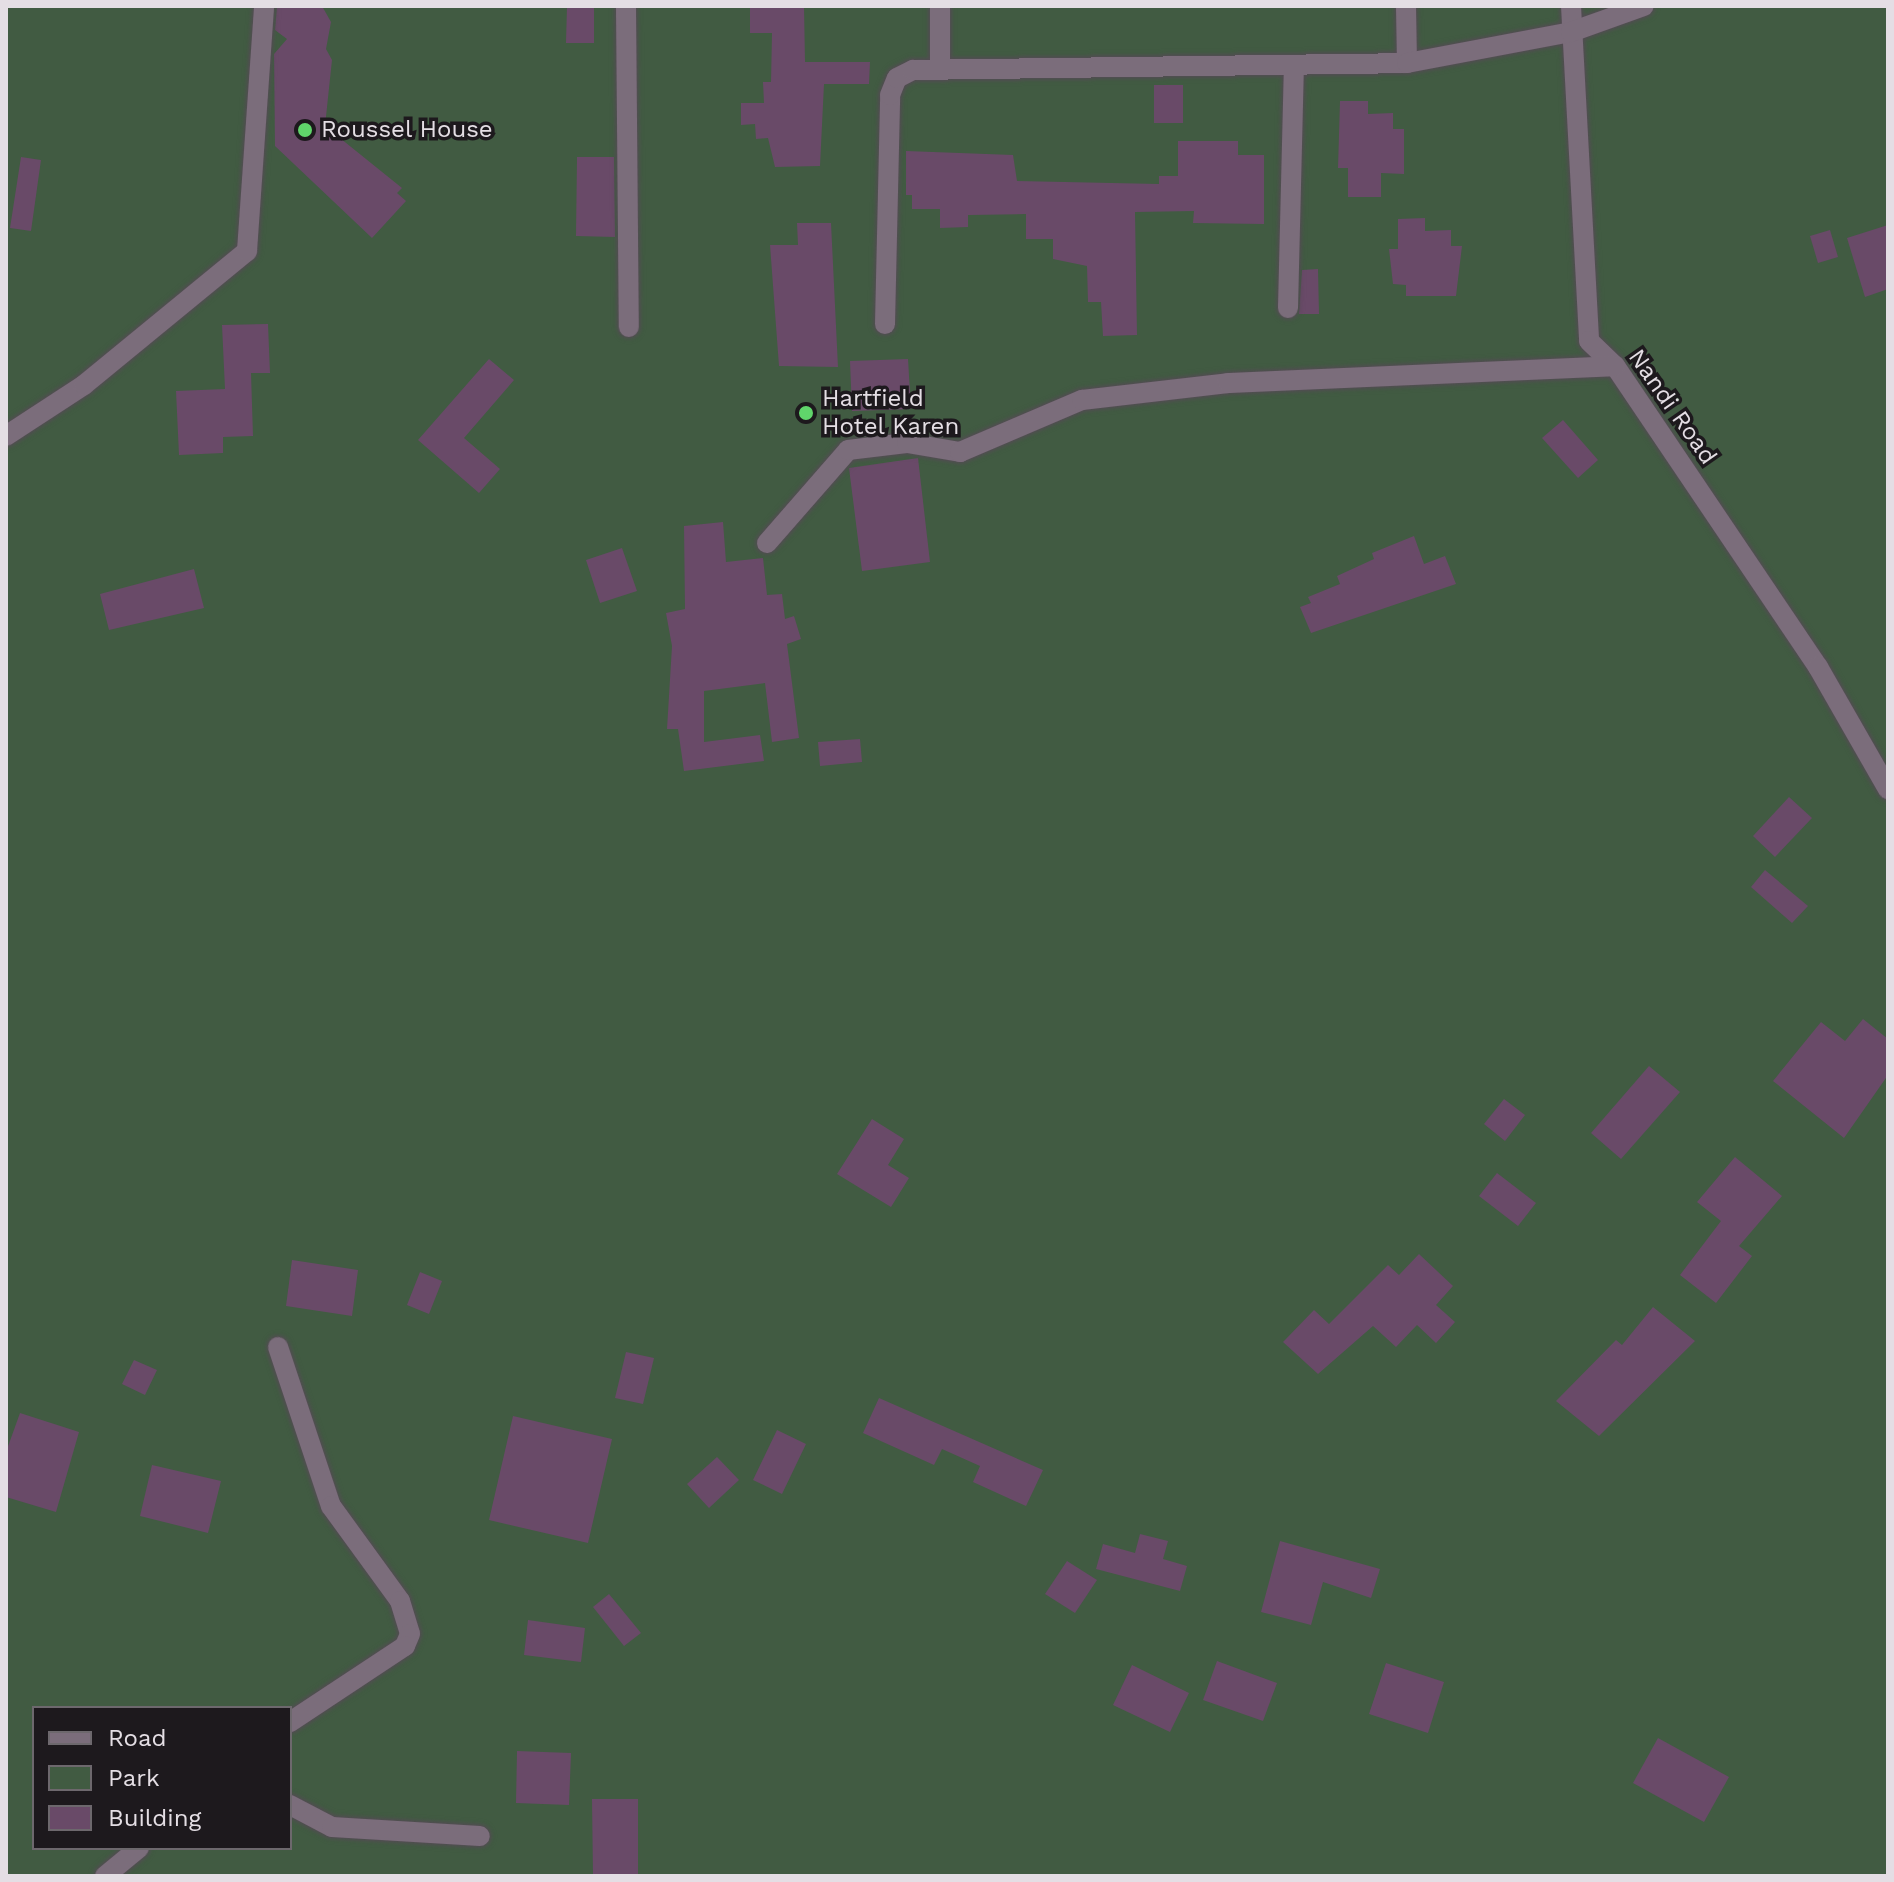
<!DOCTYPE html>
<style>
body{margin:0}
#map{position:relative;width:1894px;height:1882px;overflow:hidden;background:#382f38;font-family:"Work Sans",sans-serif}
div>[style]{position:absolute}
.green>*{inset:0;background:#415b42}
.building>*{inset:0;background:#694a68}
.roads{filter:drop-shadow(0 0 2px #544b54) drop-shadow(0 0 2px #544b54)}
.minor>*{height:20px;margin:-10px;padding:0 10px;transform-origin:10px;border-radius:10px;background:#7b6d7b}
.dots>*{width:22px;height:22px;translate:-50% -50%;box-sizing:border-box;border:4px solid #1d191d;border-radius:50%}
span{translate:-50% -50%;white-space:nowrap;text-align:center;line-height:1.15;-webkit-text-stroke:7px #1d191d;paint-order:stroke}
.poi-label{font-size:24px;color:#e4dee4}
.left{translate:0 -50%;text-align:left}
.street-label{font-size:24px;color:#e4dee4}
.frame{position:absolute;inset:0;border:8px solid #e4dee4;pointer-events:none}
.legend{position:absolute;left:32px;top:1706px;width:260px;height:144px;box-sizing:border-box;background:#1d191d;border:2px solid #6d686d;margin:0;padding:10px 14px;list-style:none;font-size:24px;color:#e4dee4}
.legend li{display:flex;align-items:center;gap:16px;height:40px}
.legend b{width:40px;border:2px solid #6d686d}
</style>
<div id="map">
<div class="green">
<i style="clip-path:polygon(evenodd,6px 6px,1888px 6px,1888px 1876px,6px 1876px,6px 6px,34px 1708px,290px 1708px,290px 1848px,34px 1848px,34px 1708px)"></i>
</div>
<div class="building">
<i style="clip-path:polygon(277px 6px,322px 6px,331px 22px,326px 49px,332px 60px,325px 126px,402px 188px,397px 193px,406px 201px,372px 238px,275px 146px,274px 54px,287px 39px,275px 30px)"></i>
<i style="clip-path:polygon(567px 6px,594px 6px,594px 43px,566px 43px)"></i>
<i style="clip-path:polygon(750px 6px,804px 6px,805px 62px,870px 62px,869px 84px,824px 84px,820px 166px,775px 167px,768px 138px,756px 139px,755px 124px,741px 125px,741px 103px,764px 103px,763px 82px,771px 82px,772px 33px,750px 33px)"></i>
<i style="clip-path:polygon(1154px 85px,1183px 85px,1183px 123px,1154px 123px)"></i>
<i style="clip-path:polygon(1340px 101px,1368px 101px,1368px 114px,1393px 113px,1393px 129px,1404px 129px,1404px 174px,1381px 173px,1381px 197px,1348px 197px,1348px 168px,1338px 168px)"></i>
<i style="clip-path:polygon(1178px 141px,1238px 141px,1238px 155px,1264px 155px,1264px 224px,1193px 223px,1194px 211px,1135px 212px,1137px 335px,1103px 336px,1101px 302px,1088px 302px,1087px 266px,1053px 259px,1053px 239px,1026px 239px,1026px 214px,968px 215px,968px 227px,940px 228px,940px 209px,912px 209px,912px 195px,906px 195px,906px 151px,1013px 155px,1017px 181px,1159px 184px,1159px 176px,1178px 176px)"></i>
<i style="clip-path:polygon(21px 157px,41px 160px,31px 231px,10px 228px)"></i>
<i style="clip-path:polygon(577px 157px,614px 157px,615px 237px,576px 236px)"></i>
<i style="clip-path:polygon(1425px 218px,1425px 231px,1451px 230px,1451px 246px,1462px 246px,1456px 296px,1406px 296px,1406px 285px,1393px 284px,1389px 249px,1398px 249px,1398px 219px)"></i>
<i style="clip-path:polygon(797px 223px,831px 223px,838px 367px,779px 366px,770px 245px,798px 245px)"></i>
<i style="clip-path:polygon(1888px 225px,1888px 289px,1865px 297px,1847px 238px)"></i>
<i style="clip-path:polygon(1830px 230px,1838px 257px,1818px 263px,1810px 236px)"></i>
<i style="clip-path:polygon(1318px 269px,1319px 314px,1299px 314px,1302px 270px)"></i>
<i style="clip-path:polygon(268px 324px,270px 373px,251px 373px,253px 436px,223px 437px,223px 453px,179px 455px,176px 391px,225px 389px,222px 325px)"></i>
<i style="clip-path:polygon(489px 359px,514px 380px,464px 438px,500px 469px,479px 493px,418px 440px)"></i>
<i style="clip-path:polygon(908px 359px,911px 409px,852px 411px,850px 361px)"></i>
<i style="clip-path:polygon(1563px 420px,1598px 460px,1578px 478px,1542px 438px)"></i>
<i style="clip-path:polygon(918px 458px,930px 562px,862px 571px,849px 468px)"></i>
<i style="clip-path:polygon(723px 522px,726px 562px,763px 558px,767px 595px,782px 594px,785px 619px,794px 616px,801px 639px,787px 644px,799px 738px,772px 742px,765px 683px,704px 691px,704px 742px,760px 735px,764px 761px,684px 771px,678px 729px,667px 729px,672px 646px,666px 613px,685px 609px,684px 526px)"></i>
<i style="clip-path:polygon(1414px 536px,1424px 564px,1445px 556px,1456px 584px,1311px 633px,1300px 607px,1311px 603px,1308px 597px,1340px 584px,1337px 576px,1374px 559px,1372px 553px)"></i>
<i style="clip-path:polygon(622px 548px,637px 591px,600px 603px,586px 560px)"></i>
<i style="clip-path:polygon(194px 569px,204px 608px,109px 630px,100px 594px)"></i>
<i style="clip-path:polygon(860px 739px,862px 762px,820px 766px,818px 742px)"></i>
<i style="clip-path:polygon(1789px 797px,1812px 818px,1775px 857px,1753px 836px)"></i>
<i style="clip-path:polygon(1765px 870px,1808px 906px,1792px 923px,1751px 887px)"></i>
<i style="clip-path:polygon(1863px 1019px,1888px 1039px,1888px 1075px,1844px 1138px,1773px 1081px,1821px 1022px,1845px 1041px)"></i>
<i style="clip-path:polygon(1649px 1066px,1680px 1092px,1621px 1159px,1591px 1133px)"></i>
<i style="clip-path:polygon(1504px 1099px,1525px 1115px,1505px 1141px,1484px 1124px)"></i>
<i style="clip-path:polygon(872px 1119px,904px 1139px,888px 1165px,909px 1178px,891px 1207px,837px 1174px)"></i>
<i style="clip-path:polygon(1735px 1157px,1782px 1196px,1739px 1246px,1752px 1256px,1716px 1303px,1680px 1275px,1721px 1221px,1697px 1202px)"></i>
<i style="clip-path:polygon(1497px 1173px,1536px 1203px,1518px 1226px,1479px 1196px)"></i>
<i style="clip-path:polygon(1419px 1254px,1453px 1286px,1436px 1305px,1455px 1322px,1436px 1343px,1417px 1325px,1396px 1347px,1373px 1326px,1318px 1374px,1283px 1342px,1314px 1310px,1329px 1324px,1388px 1265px,1399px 1275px)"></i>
<i style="clip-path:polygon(292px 1260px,358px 1270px,352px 1316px,286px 1306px)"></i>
<i style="clip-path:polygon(420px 1272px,442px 1281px,429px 1314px,407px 1305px)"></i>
<i style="clip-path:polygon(1653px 1307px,1695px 1341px,1599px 1436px,1556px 1401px,1616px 1340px,1622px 1345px)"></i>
<i style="clip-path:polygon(626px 1352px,654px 1358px,643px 1404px,615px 1398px)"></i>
<i style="clip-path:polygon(134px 1360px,157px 1370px,145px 1395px,122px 1384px)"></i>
<i style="clip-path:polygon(879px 1398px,1043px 1470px,1026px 1506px,973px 1482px,980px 1466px,942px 1449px,934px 1465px,863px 1433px)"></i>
<i style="clip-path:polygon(20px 1413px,79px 1432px,56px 1512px,6px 1497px,6px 1452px)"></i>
<i style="clip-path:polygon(513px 1416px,612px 1439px,588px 1543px,489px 1520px)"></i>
<i style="clip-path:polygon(777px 1430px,806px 1444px,782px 1494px,753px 1480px)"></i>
<i style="clip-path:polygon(717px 1457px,739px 1480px,709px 1508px,687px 1484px)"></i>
<i style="clip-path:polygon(152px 1465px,221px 1481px,208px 1533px,140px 1516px)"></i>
<i style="clip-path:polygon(1140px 1534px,1168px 1541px,1163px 1559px,1187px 1566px,1180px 1591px,1096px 1569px,1103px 1544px,1135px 1553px)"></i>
<i style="clip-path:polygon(1280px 1541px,1380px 1569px,1371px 1598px,1323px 1582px,1311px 1625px,1261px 1612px)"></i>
<i style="clip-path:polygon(1067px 1561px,1097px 1580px,1075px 1613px,1045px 1594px)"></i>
<i style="clip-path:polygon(609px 1594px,641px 1633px,624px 1646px,593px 1607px)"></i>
<i style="clip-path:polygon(528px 1620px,585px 1628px,581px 1662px,524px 1655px)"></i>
<i style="clip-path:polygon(1217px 1661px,1277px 1683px,1263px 1721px,1203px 1700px)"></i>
<i style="clip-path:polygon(1386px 1663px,1444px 1682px,1428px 1733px,1369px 1714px)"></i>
<i style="clip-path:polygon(1132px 1665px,1189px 1693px,1170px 1732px,1113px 1705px)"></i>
<i style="clip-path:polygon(1658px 1738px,1729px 1777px,1704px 1822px,1633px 1783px)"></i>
<i style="clip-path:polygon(517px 1751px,571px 1753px,569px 1805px,516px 1803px)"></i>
<i style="clip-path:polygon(592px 1799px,638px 1799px,638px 1876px,593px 1876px)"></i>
</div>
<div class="roads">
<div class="minor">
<i style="left:626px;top:6px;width:321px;rotate:89.5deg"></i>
<i style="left:1406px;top:6px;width:57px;rotate:89deg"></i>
<i style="left:1571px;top:6px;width:335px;rotate:86.9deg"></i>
<i style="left:1589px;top:341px;width:36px;rotate:44deg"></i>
<i style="left:1615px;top:366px;width:363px;rotate:56deg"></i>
<i style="left:1818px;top:667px;width:141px;rotate:60.2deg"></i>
<i style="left:940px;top:69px;width:63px;rotate:-90deg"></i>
<i style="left:1288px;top:308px;width:242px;rotate:-88.6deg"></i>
<i style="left:885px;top:324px;width:229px;rotate:-88.7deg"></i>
<i style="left:890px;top:95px;width:18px;rotate:-68deg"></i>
<i style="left:897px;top:78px;width:18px;rotate:-27deg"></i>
<i style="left:913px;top:70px;width:494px;rotate:-0.8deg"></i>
<i style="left:1407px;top:63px;width:167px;rotate:-10.7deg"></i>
<i style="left:1571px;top:32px;width:77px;rotate:-19.6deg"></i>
<i style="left:6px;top:436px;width:93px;rotate:-33.2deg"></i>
<i style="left:84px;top:385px;width:211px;rotate:-39.4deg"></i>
<i style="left:247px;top:251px;width:246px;rotate:-86deg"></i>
<i style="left:767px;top:543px;width:123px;rotate:-48.9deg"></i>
<i style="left:848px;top:450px;width:59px;rotate:-6.8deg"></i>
<i style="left:907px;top:443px;width:54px;rotate:9.6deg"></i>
<i style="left:960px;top:452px;width:133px;rotate:-23.1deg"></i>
<i style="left:1082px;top:400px;width:147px;rotate:-6.6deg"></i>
<i style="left:1228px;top:383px;width:387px;rotate:-2.5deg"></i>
<i style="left:278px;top:1347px;width:168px;rotate:71.6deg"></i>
<i style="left:331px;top:1506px;width:117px;rotate:54deg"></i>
<i style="left:400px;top:1601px;width:34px;rotate:73deg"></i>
<i style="left:410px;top:1634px;width:13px;rotate:113deg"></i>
<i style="left:405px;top:1646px;width:138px;rotate:146.5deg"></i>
<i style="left:290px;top:1805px;width:47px;rotate:27.6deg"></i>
<i style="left:332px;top:1827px;width:148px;rotate:3.5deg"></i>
<i style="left:105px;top:1876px;width:44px;rotate:-39.5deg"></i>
</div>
</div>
<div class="dots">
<i style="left:305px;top:130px;background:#60d56b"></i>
<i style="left:806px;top:413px;background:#60d56b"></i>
</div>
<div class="poi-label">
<span class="left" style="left:321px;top:130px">Roussel House</span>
<span class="left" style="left:822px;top:413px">Hartfield<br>Hotel Karen</span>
</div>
<div class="street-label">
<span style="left:1672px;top:407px;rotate:55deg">Nandi Road</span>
</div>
<div class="frame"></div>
<ul class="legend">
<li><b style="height:10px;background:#7b6d7b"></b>Road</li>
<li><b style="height:22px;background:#415b42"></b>Park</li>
<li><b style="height:22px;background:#694a68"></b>Building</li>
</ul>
</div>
